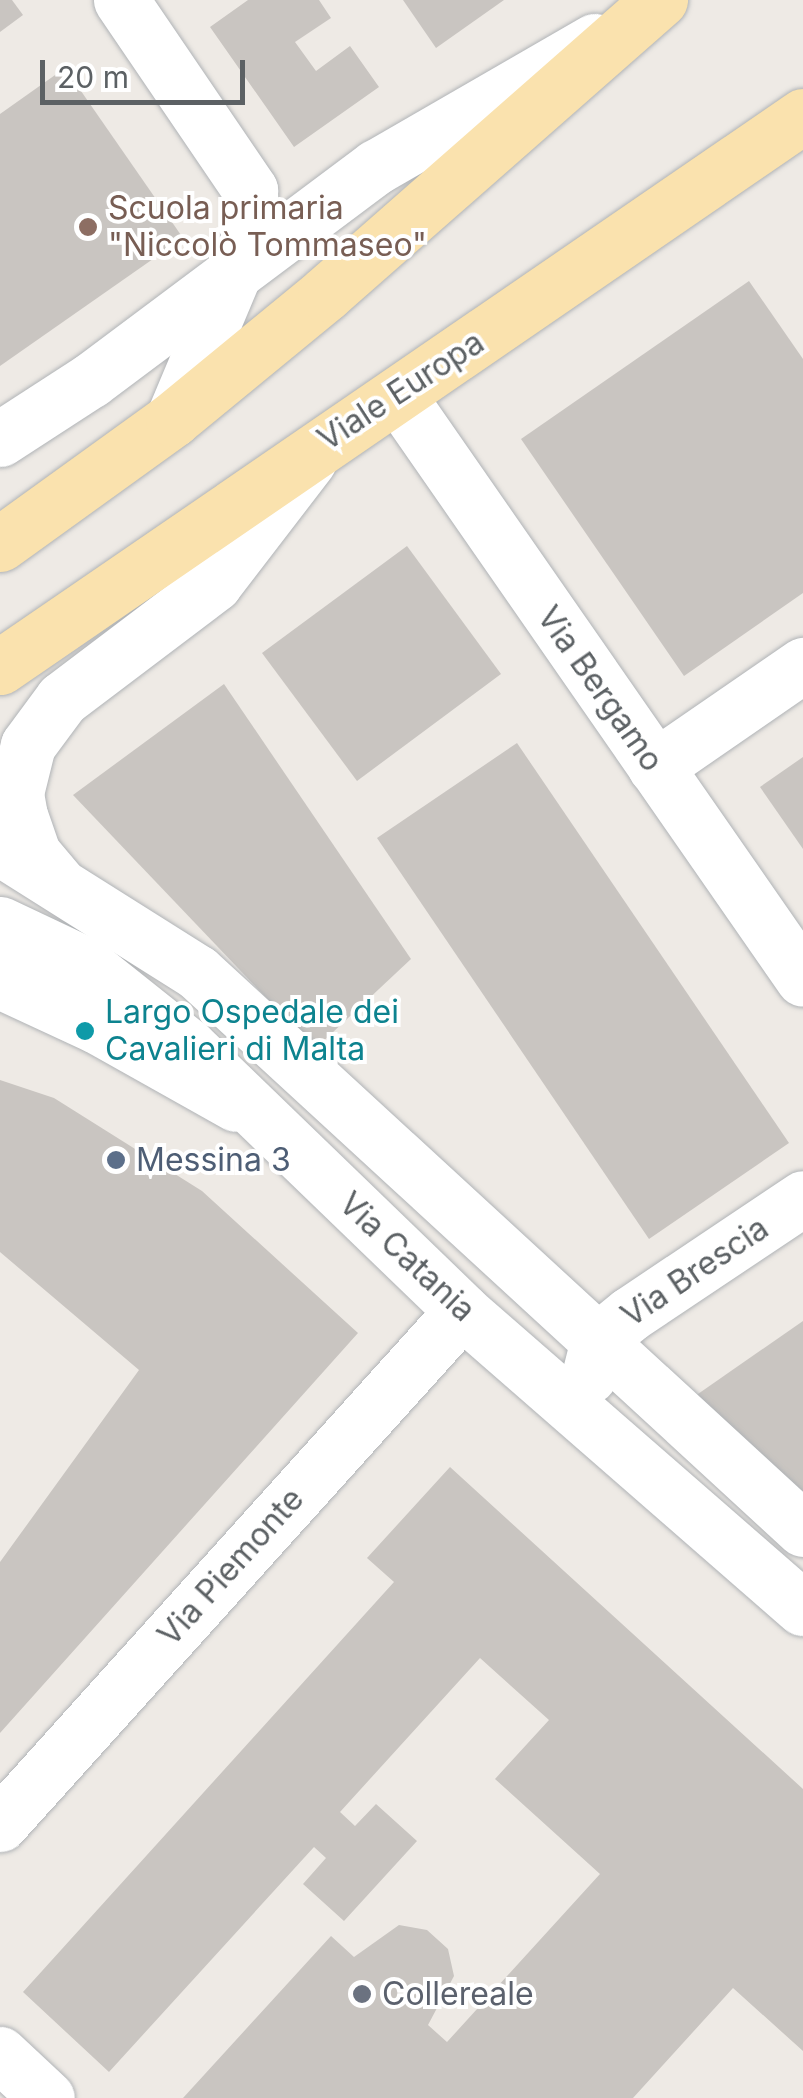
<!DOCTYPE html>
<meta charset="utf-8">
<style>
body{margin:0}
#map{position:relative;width:803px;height:2098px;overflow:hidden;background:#eeeae5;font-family:Inter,sans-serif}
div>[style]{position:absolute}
.building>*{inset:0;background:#c9c5c1}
.roads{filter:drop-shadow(0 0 2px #b0b3b6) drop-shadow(0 0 2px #b0b3b6)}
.street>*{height:55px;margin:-27.5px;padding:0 27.5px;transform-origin:27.5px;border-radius:27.5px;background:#fff}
.secondary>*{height:55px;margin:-27.5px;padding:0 27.5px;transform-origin:27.5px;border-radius:27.5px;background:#fff}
.primary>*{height:55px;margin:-27.5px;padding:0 27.5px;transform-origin:27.5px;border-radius:27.5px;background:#fae2ae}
.dots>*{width:28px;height:28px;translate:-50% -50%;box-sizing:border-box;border:5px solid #fff;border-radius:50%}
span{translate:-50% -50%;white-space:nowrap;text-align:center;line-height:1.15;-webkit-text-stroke:8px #fff;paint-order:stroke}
.education-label{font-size:32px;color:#785e54}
.left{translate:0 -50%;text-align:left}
.street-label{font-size:32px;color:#5c6164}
.culture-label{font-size:32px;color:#0d838f}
.service-label{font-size:32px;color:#4e5e75}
.worship-label{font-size:32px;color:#5b616d}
.scale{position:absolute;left:40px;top:60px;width:205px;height:45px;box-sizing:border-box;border:5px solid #5c6164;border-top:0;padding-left:12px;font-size:30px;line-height:35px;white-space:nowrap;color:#5c6164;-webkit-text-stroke:8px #fff;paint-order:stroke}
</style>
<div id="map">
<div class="building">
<i style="clip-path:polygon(0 0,12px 0,23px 15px,0 32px)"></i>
<i style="clip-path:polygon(248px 0,319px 0,331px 18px,295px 42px,316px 71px,350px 46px,379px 87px,294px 147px,210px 27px)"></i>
<i style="clip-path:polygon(403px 0,504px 0,436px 48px)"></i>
<i style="clip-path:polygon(65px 68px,183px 238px,0 366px,0 114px)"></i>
<i style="clip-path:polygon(749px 281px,803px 359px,803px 593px,684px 676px,521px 439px)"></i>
<i style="clip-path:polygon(407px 546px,501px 674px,357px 781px,262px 653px)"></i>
<i style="clip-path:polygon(224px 684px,411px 959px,315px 1049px,73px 795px)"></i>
<i style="clip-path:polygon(517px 743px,789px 1143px,649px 1239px,377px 838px)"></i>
<i style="clip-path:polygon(803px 757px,803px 849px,760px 787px)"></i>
<i style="clip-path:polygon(0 1080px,54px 1098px,202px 1191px,358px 1333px,0 1733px,0 1562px,139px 1370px,0 1252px)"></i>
<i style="clip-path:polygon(803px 1321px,803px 1514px,685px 1403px)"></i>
<i style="clip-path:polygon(450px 1467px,803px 1789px,803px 2051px,733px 1988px,633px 2098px,183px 2098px,331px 1936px,354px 1957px,399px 1925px,427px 1930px,448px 1949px,454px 1976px,428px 2025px,447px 2042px,600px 1874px,495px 1779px,549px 1720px,480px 1658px,340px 1812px,355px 1826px,376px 1804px,417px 1841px,344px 1921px,303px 1884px,326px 1858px,314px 1847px,109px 2072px,23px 1992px,394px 1582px,367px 1558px)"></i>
</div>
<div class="roads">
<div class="street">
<i style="left:121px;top:0;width:230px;rotate:55.8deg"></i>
<i style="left:250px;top:190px;width:43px;rotate:88.7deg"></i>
<i style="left:251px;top:233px;width:202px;rotate:112.8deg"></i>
<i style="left:399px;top:397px;width:708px;rotate:55.23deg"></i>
<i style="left:0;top:439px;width:108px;rotate:-33deg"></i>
<i style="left:91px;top:380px;width:356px;rotate:-36.8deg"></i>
<i style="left:376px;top:167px;width:252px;rotate:-30deg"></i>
<i style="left:655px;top:767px;width:180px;rotate:-34.6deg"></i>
<i style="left:0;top:848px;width:233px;rotate:32.2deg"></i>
<i style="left:197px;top:972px;width:823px;rotate:42.59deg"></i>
<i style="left:57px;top:882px;width:38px;rotate:-130deg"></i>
<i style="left:33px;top:853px;width:39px;rotate:-109deg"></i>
<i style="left:20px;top:816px;width:23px;rotate:-100deg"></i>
<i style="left:16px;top:793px;width:49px;rotate:-76deg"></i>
<i style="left:28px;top:745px;width:57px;rotate:-53.5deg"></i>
<i style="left:62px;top:699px;width:191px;rotate:-37.1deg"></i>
<i style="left:214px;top:584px;width:156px;rotate:-52.5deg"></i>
<i style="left:0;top:981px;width:107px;rotate:24.9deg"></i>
<i style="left:97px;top:1026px;width:159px;rotate:29.3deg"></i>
<i style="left:589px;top:1376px;width:37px;rotate:-76deg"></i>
<i style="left:598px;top:1340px;width:41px;rotate:-39.1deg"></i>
<i style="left:630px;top:1314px;width:208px;rotate:-33.8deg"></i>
<i style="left:0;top:1824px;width:690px;rotate:-47.99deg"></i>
<i style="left:0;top:2054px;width:64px;rotate:43.1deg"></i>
</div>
<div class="secondary">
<i style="left:0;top:924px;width:94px;rotate:25.2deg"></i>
<i style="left:85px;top:964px;width:132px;rotate:38.5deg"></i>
<i style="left:188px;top:1046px;width:381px;rotate:44deg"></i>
<i style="left:462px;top:1311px;width:452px;rotate:41.1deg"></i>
</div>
<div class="primary">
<i style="left:0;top:544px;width:213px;rotate:-35.8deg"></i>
<i style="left:173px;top:419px;width:197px;rotate:-39.4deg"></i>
<i style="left:325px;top:294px;width:446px;rotate:-41.3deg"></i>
<i style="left:0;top:667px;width:974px;rotate:-34.46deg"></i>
</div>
</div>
<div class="dots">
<i style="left:88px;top:227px;background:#8d6e63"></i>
<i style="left:85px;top:1031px;background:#0f9aa8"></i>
<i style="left:116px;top:1160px;background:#5c6f8a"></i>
<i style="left:362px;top:1994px;background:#6b7280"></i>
</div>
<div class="education-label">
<span class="left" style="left:108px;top:227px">Scuola primaria<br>"Niccolò Tommaseo"</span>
</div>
<div class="street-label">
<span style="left:401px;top:391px;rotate:-33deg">Viale Europa</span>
<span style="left:600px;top:689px;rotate:55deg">Via Bergamo</span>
<span style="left:407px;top:1257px;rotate:43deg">Via Catania</span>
<span style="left:695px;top:1272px;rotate:-34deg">Via Brescia</span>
<span style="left:231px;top:1567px;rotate:-48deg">Via Piemonte</span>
</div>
<div class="culture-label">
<span class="left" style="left:105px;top:1031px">Largo Ospedale dei<br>Cavalieri di Malta</span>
</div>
<div class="service-label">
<span class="left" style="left:136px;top:1160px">Messina 3</span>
</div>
<div class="worship-label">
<span class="left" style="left:382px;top:1994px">Collereale</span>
</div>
<div class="scale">20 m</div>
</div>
